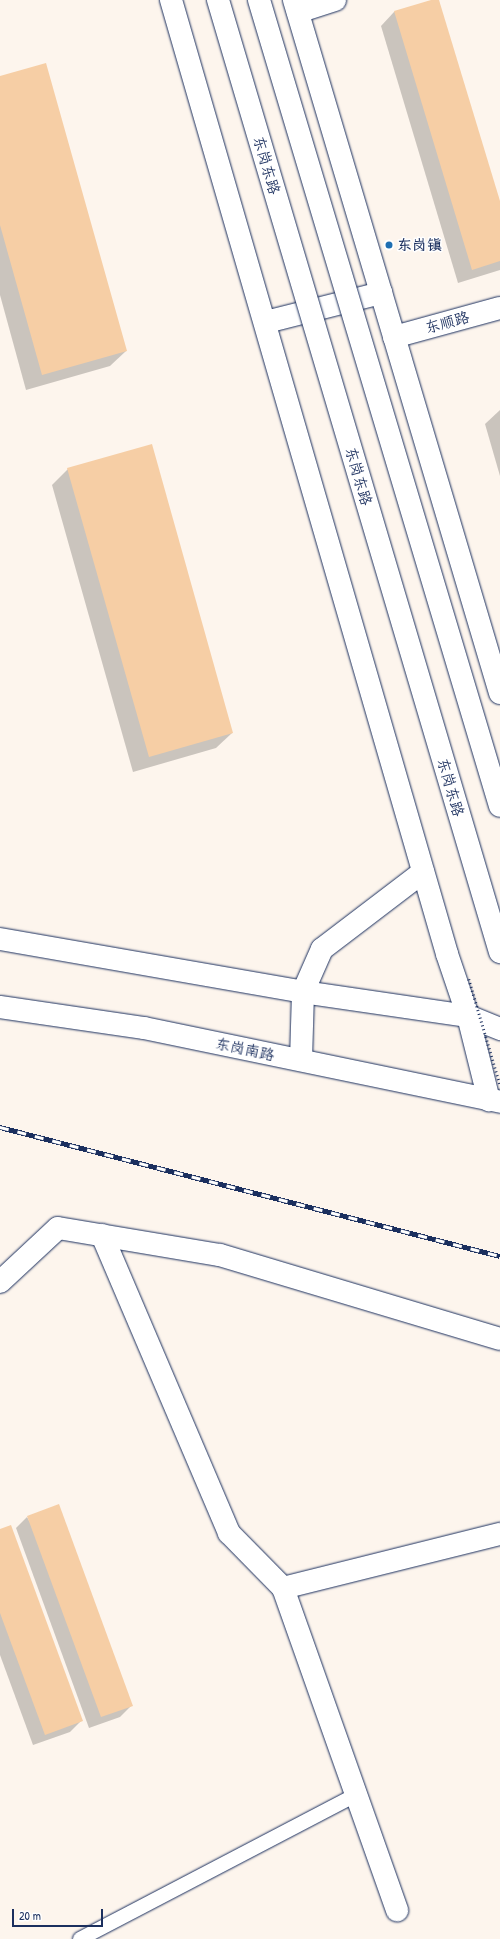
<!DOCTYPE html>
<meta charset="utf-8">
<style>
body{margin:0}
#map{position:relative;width:500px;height:1939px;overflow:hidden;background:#fdf5ed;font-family:"Patrick Hand","LXGW WenKai TC",sans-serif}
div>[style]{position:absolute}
.shadow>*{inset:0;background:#0003}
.building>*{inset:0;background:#f6cea5}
.roads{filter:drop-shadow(0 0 1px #1b2f5e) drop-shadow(0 0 1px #1b2f5e)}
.service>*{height:14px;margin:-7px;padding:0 7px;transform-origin:7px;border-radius:7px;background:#fff}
.minor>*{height:22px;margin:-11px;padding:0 11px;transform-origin:11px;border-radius:11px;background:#fff}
.tertiary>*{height:22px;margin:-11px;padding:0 11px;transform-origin:11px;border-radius:11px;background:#fff}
.rail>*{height:4.5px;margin-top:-2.25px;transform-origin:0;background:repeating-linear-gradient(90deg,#fff 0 9px,#1b2f5e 0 18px);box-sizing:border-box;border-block:1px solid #1b2f5e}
.path-bridge>*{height:2.5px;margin-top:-1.25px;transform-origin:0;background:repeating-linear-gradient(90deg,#1b2f5e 0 1px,transparent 0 4px)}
.bridges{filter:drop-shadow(0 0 1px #1b2f5e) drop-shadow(0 0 1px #1b2f5e)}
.primary-bridge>*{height:22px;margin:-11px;padding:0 11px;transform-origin:11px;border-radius:11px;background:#fff}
.dots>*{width:11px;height:11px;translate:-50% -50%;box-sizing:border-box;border:2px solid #fff;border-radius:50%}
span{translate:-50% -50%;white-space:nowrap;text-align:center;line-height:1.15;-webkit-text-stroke:3px #fff;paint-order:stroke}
.street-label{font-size:15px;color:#1b2f5e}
.poi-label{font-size:15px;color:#1b2f5e;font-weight:700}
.left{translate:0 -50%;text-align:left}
.scale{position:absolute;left:12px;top:1909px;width:91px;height:18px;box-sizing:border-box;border:2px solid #1b2f5e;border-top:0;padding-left:5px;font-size:12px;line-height:14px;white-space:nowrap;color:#1b2f5e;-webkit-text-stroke:3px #fff;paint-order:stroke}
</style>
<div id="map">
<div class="shadow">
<i style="clip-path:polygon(435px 0,438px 0,500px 205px,500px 270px,458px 283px,381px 26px,394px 12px)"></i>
<i style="clip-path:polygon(0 77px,126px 351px,110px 366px,26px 390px,0 295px)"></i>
<i style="clip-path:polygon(500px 410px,500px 476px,485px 424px)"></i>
<i style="clip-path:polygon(68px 469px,232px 733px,216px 748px,133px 772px,52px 485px)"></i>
<i style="clip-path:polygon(27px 1517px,132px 1705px,120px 1717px,89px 1728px,16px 1528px)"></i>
<i style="clip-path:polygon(0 1530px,82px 1720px,70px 1732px,33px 1745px,0 1655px)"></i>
</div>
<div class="building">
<i style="clip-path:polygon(431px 0,439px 0,500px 201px,500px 261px,472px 270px,394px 11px)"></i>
<i style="clip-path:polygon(46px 63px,127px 351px,42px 375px,0 225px,0 76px)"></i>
<i style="clip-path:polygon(152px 444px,233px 733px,149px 757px,67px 468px)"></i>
<i style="clip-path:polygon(59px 1504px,133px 1706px,101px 1717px,27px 1516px)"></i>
<i style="clip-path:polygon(11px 1525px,83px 1721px,45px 1735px,0 1613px,0 1529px)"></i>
</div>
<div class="roads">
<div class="service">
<i style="left:80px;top:1939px;width:311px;rotate:-27.6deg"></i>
</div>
<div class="minor">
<i style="left:298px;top:12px;width:39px;rotate:-18deg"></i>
<i style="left:266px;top:322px;width:119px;rotate:-14.2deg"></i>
<i style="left:394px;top:337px;width:110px;rotate:-15.3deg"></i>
<i style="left:102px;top:1235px;width:324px;rotate:66.9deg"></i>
<i style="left:229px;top:1533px;width:77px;rotate:45.5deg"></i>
<i style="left:283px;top:1588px;width:342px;rotate:70.5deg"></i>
<i style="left:0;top:1282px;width:79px;rotate:-43deg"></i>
<i style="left:58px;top:1228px;width:164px;rotate:9.5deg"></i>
<i style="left:220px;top:1255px;width:292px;rotate:16.7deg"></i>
<i style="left:283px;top:1588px;width:224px;rotate:-14deg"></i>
</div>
<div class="tertiary">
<i style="left:171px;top:0;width:993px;rotate:73.86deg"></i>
<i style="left:447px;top:954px;width:65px;rotate:71.3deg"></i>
<i style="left:468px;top:1016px;width:87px;rotate:76deg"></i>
<i style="left:294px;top:0;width:723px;rotate:73.44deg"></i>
<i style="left:0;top:939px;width:308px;rotate:9.9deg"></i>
<i style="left:303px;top:992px;width:167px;rotate:8.3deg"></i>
<i style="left:468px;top:1016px;width:35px;rotate:22deg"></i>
<i style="left:0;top:1007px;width:146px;rotate:8.3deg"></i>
<i style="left:144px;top:1028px;width:364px;rotate:11.7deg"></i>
<i style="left:301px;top:1060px;width:68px;rotate:-88.3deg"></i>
<i style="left:303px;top:992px;width:47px;rotate:-66.2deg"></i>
<i style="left:322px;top:949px;width:127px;rotate:-37.3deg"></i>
</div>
</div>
<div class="rail">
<i style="left:0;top:1127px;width:516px;rotate:14.47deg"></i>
</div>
<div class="path-bridge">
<i style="left:469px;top:979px;width:109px;rotate:73.6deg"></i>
</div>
<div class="bridges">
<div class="primary-bridge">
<i style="left:218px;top:0;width:993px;rotate:73.5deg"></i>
<i style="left:259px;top:0;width:841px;rotate:73.35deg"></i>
</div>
</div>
<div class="dots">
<i style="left:389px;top:245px;background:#1f6fb2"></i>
</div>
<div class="street-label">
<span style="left:267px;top:165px;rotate:74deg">东岗东路</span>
<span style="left:447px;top:322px;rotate:-15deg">东顺路</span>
<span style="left:359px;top:476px;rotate:74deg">东岗东路</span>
<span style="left:451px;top:787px;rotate:74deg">东岗东路</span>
<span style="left:245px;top:1049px;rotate:12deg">东岗南路</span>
</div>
<div class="poi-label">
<span class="left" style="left:397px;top:245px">东岗镇</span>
</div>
<div class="scale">20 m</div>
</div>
